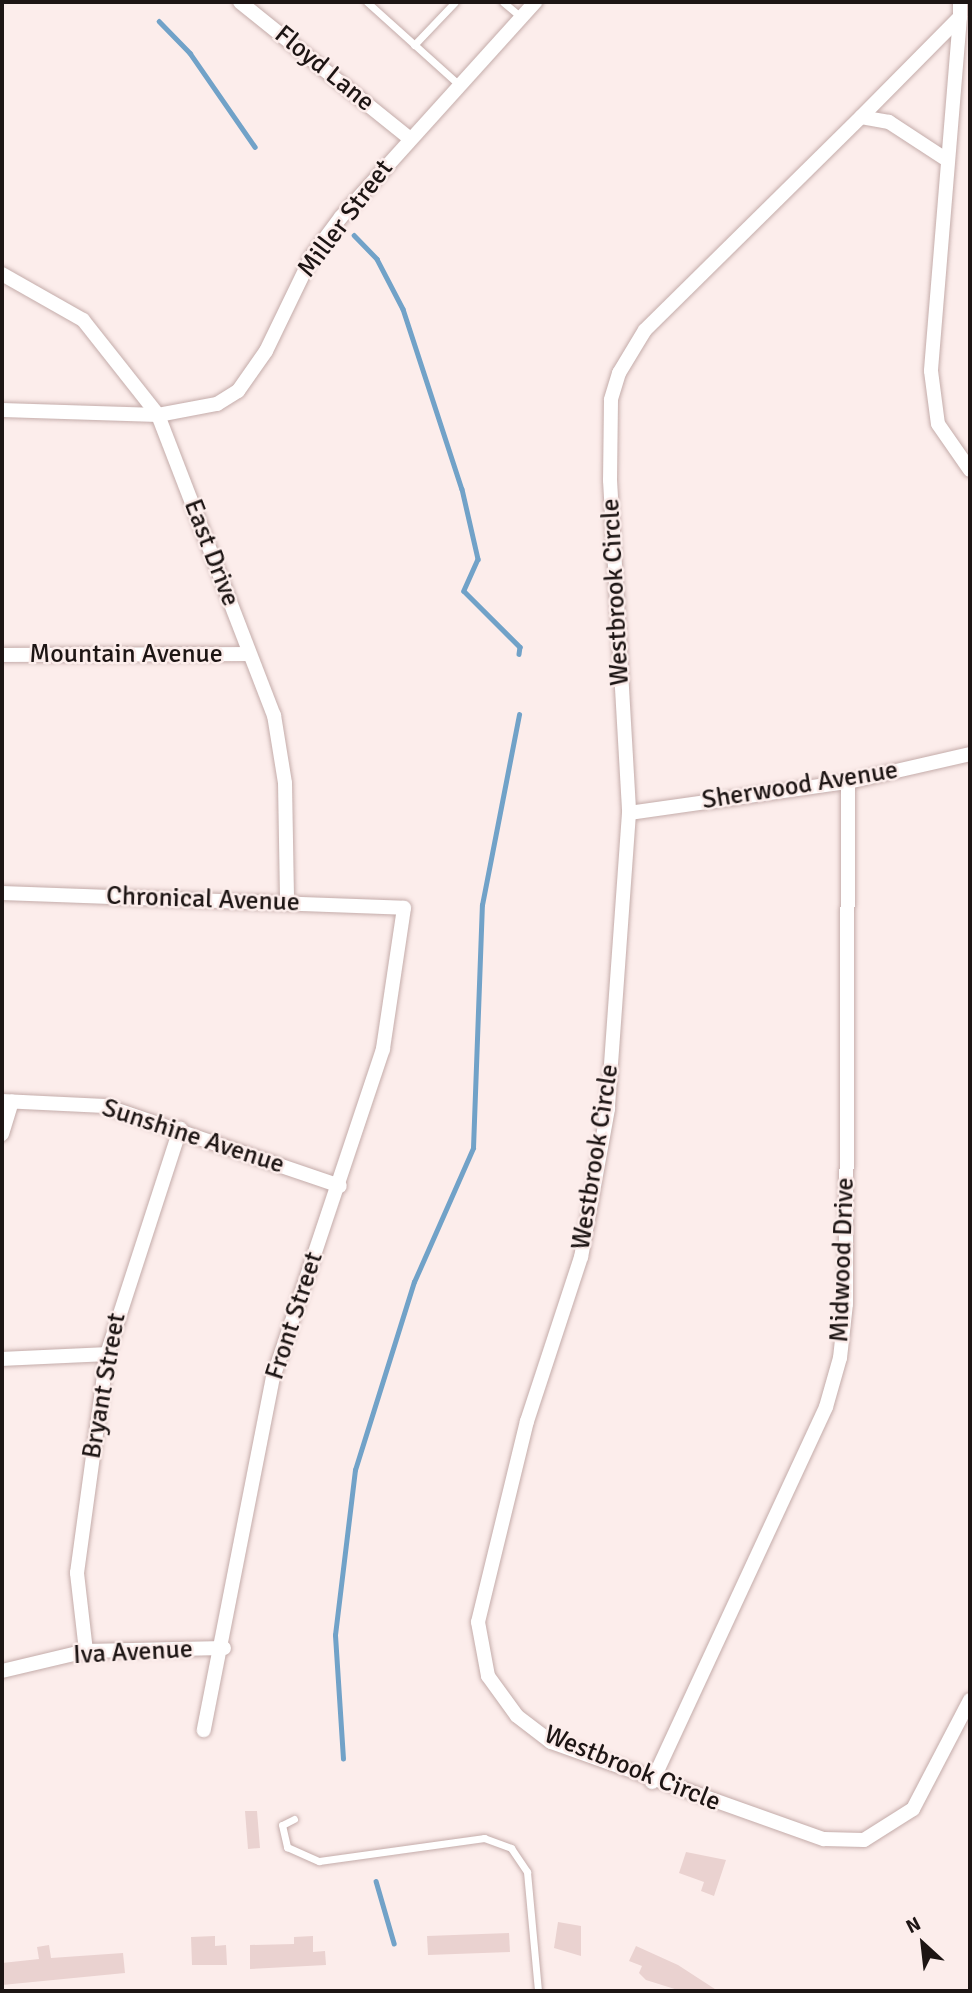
<!DOCTYPE html>
<style>
body{margin:0}
#map{position:relative;width:972px;height:1993px;overflow:hidden;background:#fcedeb;font-family:Signika,sans-serif}
div>[style]{position:absolute}
.stream>*{height:4.5px;margin:-2.25px;padding:0 2.25px;transform-origin:2.25px;border-radius:2.25px;background:#71a2c8}
.building>*{inset:0;background:#ead2d0}
.roads{filter:drop-shadow(0 0 2px #c4acaa) drop-shadow(0 0 2px #c4acaa)}
.service>*{height:7px;margin:-3.5px;padding:0 3.5px;transform-origin:3.5px;border-radius:3.5px;background:#fff}
.minor>*{height:14px;margin:-7px;padding:0 7px;transform-origin:7px;border-radius:7px;background:#fff}
span{translate:-50% -50%;white-space:nowrap;text-align:center;line-height:1.15;-webkit-text-stroke:5px #fcedeb;paint-order:stroke}
.street-label{font-size:26px;color:#1d1514}
.frame{position:absolute;inset:0;border:4px solid #1d1514;pointer-events:none}
.north{position:absolute;left:888px;top:1909px;width:70px;height:70px;-webkit-text-stroke:5px #fcedeb;paint-order:stroke;rotate:333deg;font-size:19px;font-weight:700;line-height:28px;text-align:center;color:#1d1514}
.north::after{content:'';display:block;margin:auto;width:24px;height:32px;background:#1d1514;clip-path:polygon(50% 0,100% 100%,50% 72%,0 100%)}
</style>
<div id="map">
<div class="stream">
<i style="left:159px;top:21px;width:45px;rotate:45.9deg"></i>
<i style="left:190px;top:53px;width:114px;rotate:55.3deg"></i>
<i style="left:354px;top:235px;width:33px;rotate:46deg"></i>
<i style="left:377px;top:259px;width:56px;rotate:62.5deg"></i>
<i style="left:403px;top:309px;width:189px;rotate:71.9deg"></i>
<i style="left:462px;top:489px;width:72px;rotate:77.1deg"></i>
<i style="left:478px;top:559px;width:35px;rotate:114deg"></i>
<i style="left:464px;top:591px;width:79px;rotate:45deg"></i>
<i style="left:520px;top:647px;width:7px;rotate:98deg"></i>
<i style="left:343px;top:1759px;width:124px;rotate:-93.7deg"></i>
<i style="left:335px;top:1635px;width:166px;rotate:-83.1deg"></i>
<i style="left:355px;top:1470px;width:197px;rotate:-72.6deg"></i>
<i style="left:414px;top:1282px;width:146px;rotate:-66.2deg"></i>
<i style="left:473px;top:1148px;width:243px;rotate:-87.9deg"></i>
<i style="left:482px;top:905px;width:194px;rotate:-79deg"></i>
<i style="left:376px;top:1881px;width:65px;rotate:73.8deg"></i>
</div>
<div class="building">
<i style="clip-path:polygon(245px 1811px,257px 1811px,260px 1848px,248px 1849px)"></i>
<i style="clip-path:polygon(686px 1852px,726px 1860px,714px 1896px,701px 1891px,704px 1882px,679px 1873px)"></i>
<i style="clip-path:polygon(558px 1922px,581px 1926px,581px 1956px,554px 1948px)"></i>
<i style="clip-path:polygon(509px 1933px,510px 1952px,428px 1955px,427px 1936px)"></i>
<i style="clip-path:polygon(215px 1936px,215px 1946px,226px 1945px,227px 1965px,192px 1965px,191px 1937px)"></i>
<i style="clip-path:polygon(313px 1936px,313px 1952px,325px 1951px,326px 1965px,250px 1969px,250px 1945px,294px 1944px,294px 1937px)"></i>
<i style="clip-path:polygon(49px 1945px,51px 1958px,123px 1953px,125px 1973px,2px 1985px,2px 1963px,39px 1959px,37px 1947px)"></i>
<i style="clip-path:polygon(636px 1946px,678px 1965px,718px 1991px,681px 1991px,646px 1980px,639px 1973px,642px 1966px,629px 1961px)"></i>
</div>
<div class="roads">
<div class="service">
<i style="left:367px;top:2px;width:121px;rotate:42deg"></i>
<i style="left:503px;top:2px;width:23px;rotate:40deg"></i>
<i style="left:414px;top:45px;width:59px;rotate:-46.4deg"></i>
<i style="left:294px;top:1819px;width:13px;rotate:153deg"></i>
<i style="left:282px;top:1825px;width:23px;rotate:77deg"></i>
<i style="left:287px;top:1847px;width:35px;rotate:24deg"></i>
<i style="left:319px;top:1861px;width:167px;rotate:-7.9deg"></i>
<i style="left:484px;top:1838px;width:29px;rotate:20deg"></i>
<i style="left:511px;top:1848px;width:29px;rotate:56deg"></i>
<i style="left:527px;top:1872px;width:120px;rotate:84.7deg"></i>
</div>
<div class="minor">
<i style="left:240px;top:2px;width:216px;rotate:38.8deg"></i>
<i style="left:960px;top:17px;width:355px;rotate:94.7deg"></i>
<i style="left:931px;top:371px;width:53px;rotate:82.5deg"></i>
<i style="left:938px;top:424px;width:56px;rotate:55.2deg"></i>
<i style="left:861px;top:117px;width:141px;rotate:-45.3deg"></i>
<i style="left:960px;top:17px;width:14px;rotate:-90deg"></i>
<i style="left:944px;top:158px;width:66px;rotate:-146.8deg"></i>
<i style="left:889px;top:122px;width:28px;rotate:-170deg"></i>
<i style="left:861px;top:117px;width:303px;rotate:135.4deg"></i>
<i style="left:645px;top:330px;width:50px;rotate:121.2deg"></i>
<i style="left:619px;top:373px;width:28px;rotate:107deg"></i>
<i style="left:611px;top:400px;width:80px;rotate:90.7deg"></i>
<i style="left:610px;top:480px;width:334px;rotate:86.7deg"></i>
<i style="left:629px;top:813px;width:297px;rotate:94.1deg"></i>
<i style="left:608px;top:1109px;width:150px;rotate:100.3deg"></i>
<i style="left:581px;top:1257px;width:173px;rotate:108.2deg"></i>
<i style="left:527px;top:1421px;width:207px;rotate:103.7deg"></i>
<i style="left:478px;top:1622px;width:55px;rotate:79.5deg"></i>
<i style="left:488px;top:1676px;width:49px;rotate:54.1deg"></i>
<i style="left:517px;top:1716px;width:43px;rotate:37.4deg"></i>
<i style="left:551px;top:1742px;width:290px;rotate:19.6deg"></i>
<i style="left:824px;top:1839px;width:40px;rotate:1.4deg"></i>
<i style="left:864px;top:1840px;width:58px;rotate:-32.3deg"></i>
<i style="left:913px;top:1809px;width:123px;rotate:-62.4deg"></i>
<i style="left:2px;top:274px;width:93px;rotate:29.6deg"></i>
<i style="left:83px;top:320px;width:121px;rotate:51.7deg"></i>
<i style="left:158px;top:415px;width:322px;rotate:68.9deg"></i>
<i style="left:274px;top:715px;width:69px;rotate:80.8deg"></i>
<i style="left:285px;top:783px;width:119px;rotate:89deg"></i>
<i style="left:2px;top:410px;width:156px;rotate:1.8deg"></i>
<i style="left:158px;top:415px;width:60px;rotate:-10.6deg"></i>
<i style="left:217px;top:404px;width:25px;rotate:-32deg"></i>
<i style="left:238px;top:391px;width:49px;rotate:-55deg"></i>
<i style="left:266px;top:351px;width:106px;rotate:-64.2deg"></i>
<i style="left:312px;top:256px;width:49px;rotate:-53.4deg"></i>
<i style="left:341px;top:217px;width:290px;rotate:-47.9deg"></i>
<i style="left:2px;top:655px;width:247px;rotate:-0.2deg"></i>
<i style="left:629px;top:813px;width:221px;rotate:-8.1deg"></i>
<i style="left:848px;top:782px;width:125px;rotate:-12.9deg"></i>
<i style="left:2px;top:893px;width:402px;rotate:2.1deg"></i>
<i style="left:404px;top:908px;width:143px;rotate:98.5deg"></i>
<i style="left:383px;top:1049px;width:346px;rotate:108.5deg"></i>
<i style="left:273px;top:1377px;width:360px;rotate:101.1deg"></i>
<i style="left:2px;top:1101px;width:103px;rotate:2.8deg"></i>
<i style="left:105px;top:1106px;width:248px;rotate:18.8deg"></i>
<i style="left:2px;top:1134px;width:34px;rotate:-73deg"></i>
<i style="left:2px;top:1359px;width:105px;rotate:-2.7deg"></i>
<i style="left:86px;top:1651px;width:79px;rotate:-96.6deg"></i>
<i style="left:77px;top:1573px;width:221px;rotate:-82.2deg"></i>
<i style="left:107px;top:1354px;width:237px;rotate:-72deg"></i>
<i style="left:2px;top:1671px;width:86px;rotate:-13.4deg"></i>
<i style="left:86px;top:1651px;width:138px;rotate:-1.2deg"></i>
<i style="left:652px;top:1782px;width:413px;rotate:-65.1deg"></i>
<i style="left:826px;top:1407px;width:51px;rotate:-74.1deg"></i>
<i style="left:840px;top:1358px;width:54px;rotate:-83.7deg"></i>
<i style="left:846px;top:1304px;width:522px;rotate:-89.78deg"></i>
</div>
</div>
<div class="street-label">
<span style="left:324px;top:69px;rotate:39deg">Floyd Lane</span>
<span style="left:346px;top:219px;rotate:-53deg">Miller Street</span>
<span style="left:211px;top:553px;rotate:69deg">East Drive</span>
<span style="left:616px;top:592px;rotate:-93deg">Westbrook Circle</span>
<span style="left:126px;top:655px">Mountain Avenue</span>
<span style="left:800px;top:786px;rotate:-9deg">Sherwood Avenue</span>
<span style="left:203px;top:900px;rotate:2deg">Chronical Avenue</span>
<span style="left:193px;top:1137px;rotate:18deg">Sunshine Avenue</span>
<span style="left:596px;top:1157px;rotate:-81deg">Westbrook Circle</span>
<span style="left:843px;top:1260px;rotate:-88deg">Midwood Drive</span>
<span style="left:295px;top:1316px;rotate:-72deg">Front Street</span>
<span style="left:105px;top:1386px;rotate:-80deg">Bryant Street</span>
<span style="left:133px;top:1653px;rotate:-3deg">Iva Avenue</span>
<span style="left:632px;top:1769px;rotate:22deg">Westbrook Circle</span>
</div>
<div class="frame"></div>
<div class="north">N</div>
</div>
